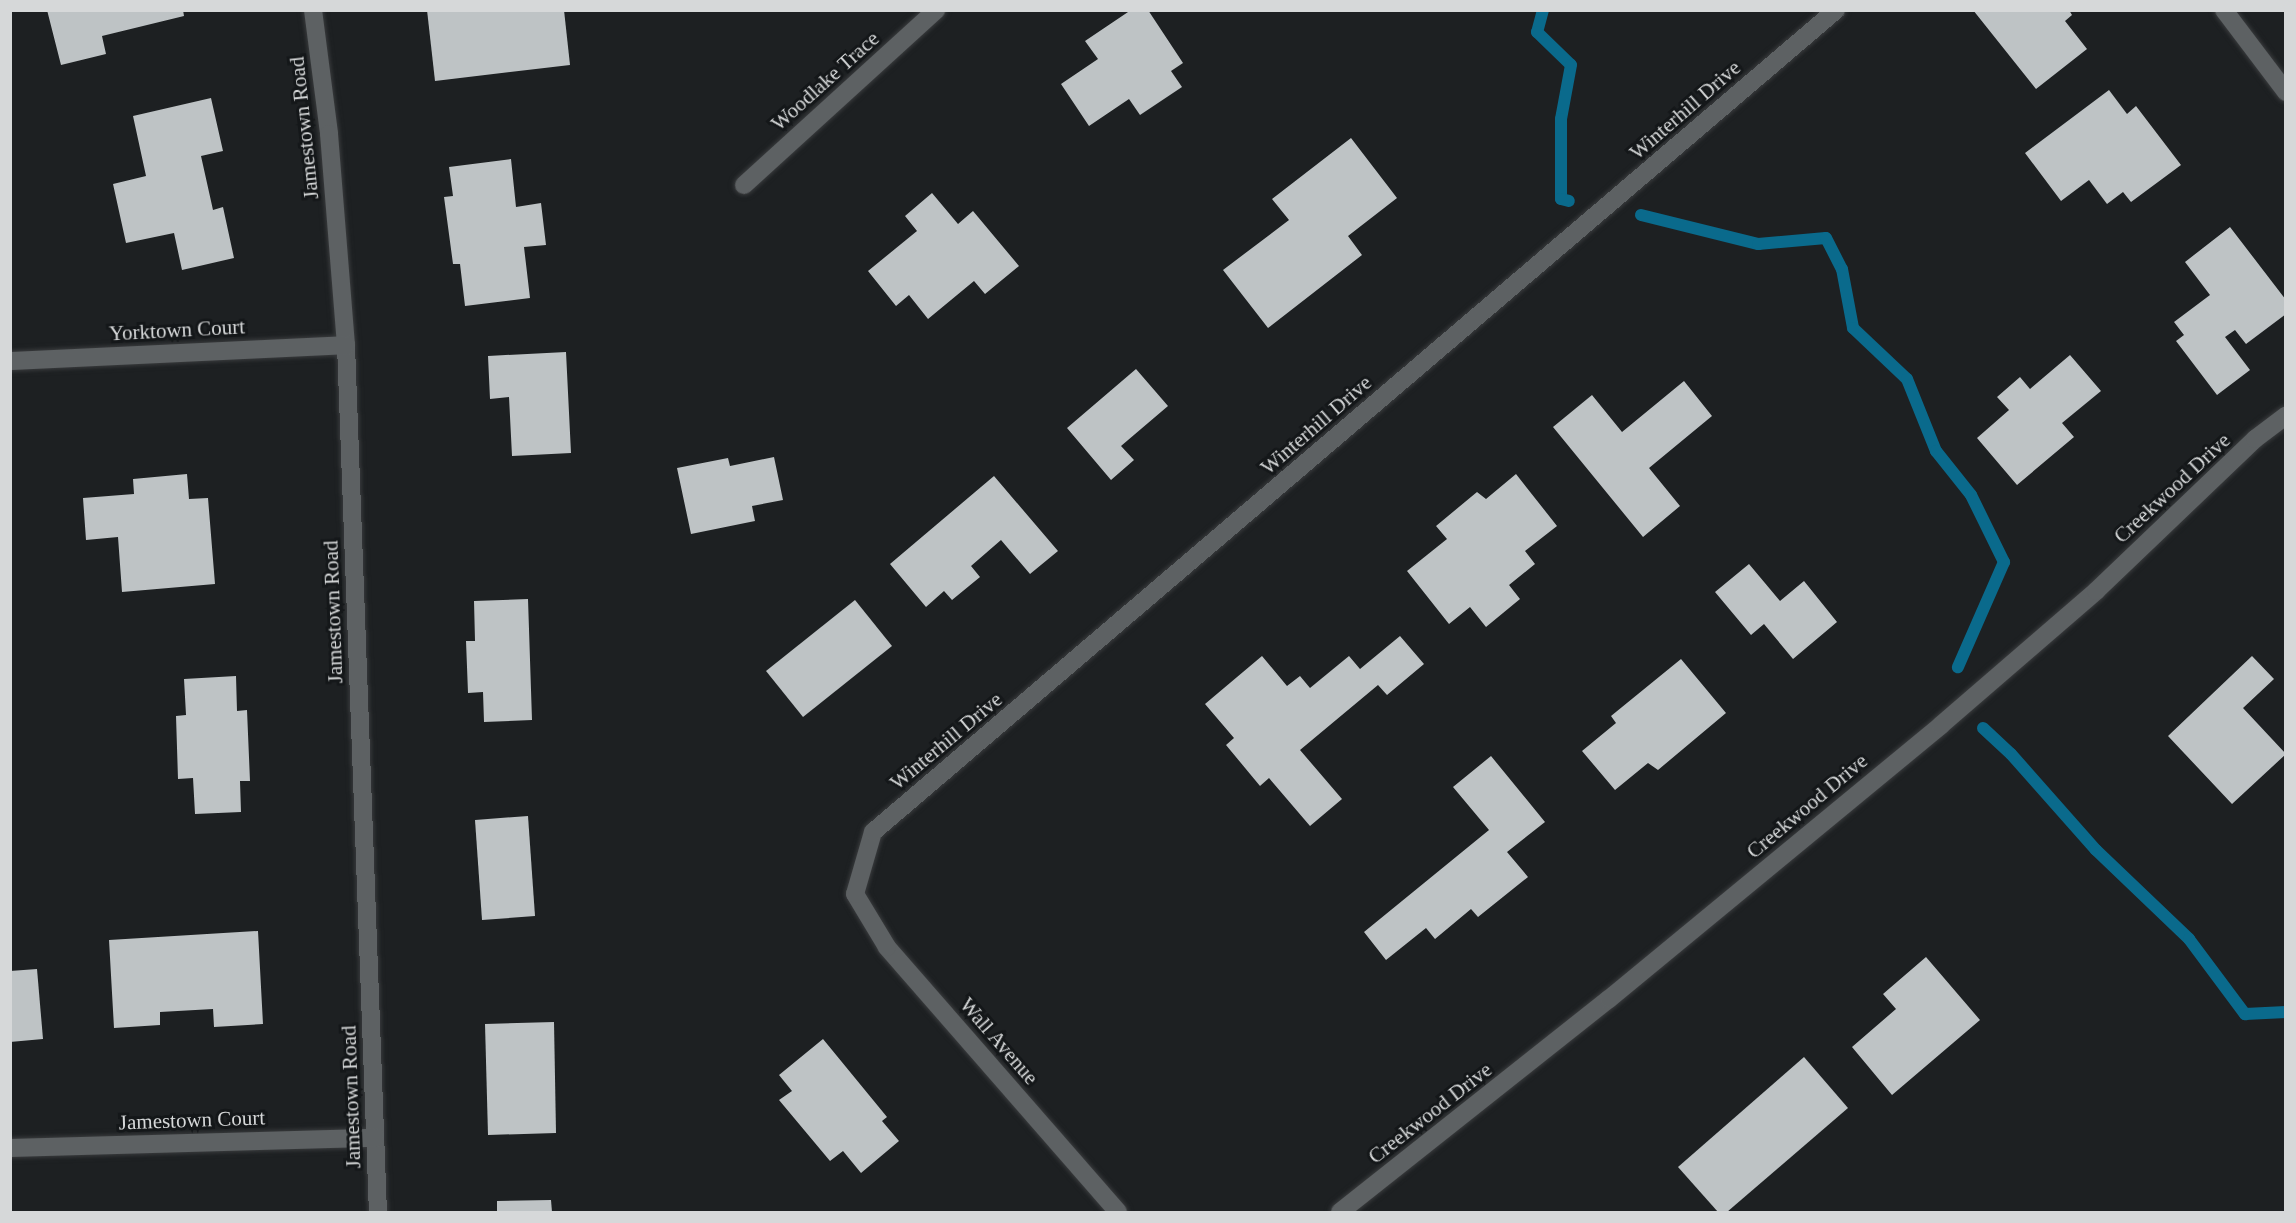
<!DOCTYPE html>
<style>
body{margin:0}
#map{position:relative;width:2296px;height:1223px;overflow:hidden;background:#1d2022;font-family:Georgia,serif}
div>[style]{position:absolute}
.stream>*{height:12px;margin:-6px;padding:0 6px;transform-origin:6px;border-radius:6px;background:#0a6a8c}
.building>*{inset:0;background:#bec3c5}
.roads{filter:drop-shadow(0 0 2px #393b3d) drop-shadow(0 0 2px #393b3d)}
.minor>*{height:18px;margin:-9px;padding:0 9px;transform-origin:9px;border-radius:9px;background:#5d6163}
span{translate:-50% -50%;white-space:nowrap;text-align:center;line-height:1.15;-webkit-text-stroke:6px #141719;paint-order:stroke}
.street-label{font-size:21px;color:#d6d8d9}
.frame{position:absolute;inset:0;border:12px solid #d6d8d9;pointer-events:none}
</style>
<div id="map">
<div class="stream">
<i style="left:1543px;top:10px;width:23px;rotate:105deg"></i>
<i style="left:1537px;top:32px;width:47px;rotate:44.1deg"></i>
<i style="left:1571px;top:65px;width:55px;rotate:100.5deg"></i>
<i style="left:1561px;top:119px;width:80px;rotate:90deg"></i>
<i style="left:1561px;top:199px;width:8px;rotate:14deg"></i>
<i style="left:1641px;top:215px;width:121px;rotate:13.9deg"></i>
<i style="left:1758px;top:244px;width:68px;rotate:-5deg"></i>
<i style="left:1826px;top:238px;width:35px;rotate:63deg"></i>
<i style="left:1842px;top:269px;width:60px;rotate:79.4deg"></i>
<i style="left:1853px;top:328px;width:74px;rotate:43.4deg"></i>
<i style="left:1907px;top:379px;width:78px;rotate:68.1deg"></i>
<i style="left:1936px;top:451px;width:56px;rotate:51.5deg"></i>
<i style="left:1971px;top:495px;width:75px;rotate:63.8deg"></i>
<i style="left:2004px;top:562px;width:115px;rotate:113.7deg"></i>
<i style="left:1983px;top:728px;width:38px;rotate:43deg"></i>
<i style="left:2011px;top:754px;width:128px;rotate:48.5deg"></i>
<i style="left:2096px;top:850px;width:129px;rotate:43.7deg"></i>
<i style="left:2189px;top:939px;width:94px;rotate:53.3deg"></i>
<i style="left:2245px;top:1014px;width:41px;rotate:-2.8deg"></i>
</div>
<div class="building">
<i style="clip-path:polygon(47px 10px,183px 10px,184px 16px,102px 36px,106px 54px,61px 65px)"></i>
<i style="clip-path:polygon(427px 10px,564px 10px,570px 65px,435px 81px)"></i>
<i style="clip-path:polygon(1131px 10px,1148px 10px,1183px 63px,1171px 71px,1182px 87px,1140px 115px,1129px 99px,1089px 126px,1061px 84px,1098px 59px,1085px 41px)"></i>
<i style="clip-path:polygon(1973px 10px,2069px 10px,2072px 15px,2065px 21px,2087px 49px,2036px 89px)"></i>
<i style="clip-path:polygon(2109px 90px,2127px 114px,2136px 106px,2181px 165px,2131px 202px,2123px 192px,2107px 204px,2089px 180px,2061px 201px,2025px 153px)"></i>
<i style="clip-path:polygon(211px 98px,223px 151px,201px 156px,213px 210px,223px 207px,234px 258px,182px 270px,174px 233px,126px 243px,113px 184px,146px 176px,133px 116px)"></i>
<i style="clip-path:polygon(1351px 138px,1397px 198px,1348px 236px,1362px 255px,1268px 328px,1223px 270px,1289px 220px,1272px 199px)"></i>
<i style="clip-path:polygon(511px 159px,516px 207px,541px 203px,546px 245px,524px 247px,530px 298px,465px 306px,460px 264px,453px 264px,444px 197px,453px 196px,449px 167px)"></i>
<i style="clip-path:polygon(932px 193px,958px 224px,973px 211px,1019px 266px,985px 294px,974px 281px,928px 319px,909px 295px,896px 306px,868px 271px,917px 231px,905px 216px)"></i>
<i style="clip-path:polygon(2230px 227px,2286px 300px,2286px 314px,2246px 344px,2235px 330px,2225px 337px,2250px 370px,2217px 395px,2176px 341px,2184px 335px,2174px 322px,2210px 295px,2185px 262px)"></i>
<i style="clip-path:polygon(566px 352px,571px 453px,512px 456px,509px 397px,490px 399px,488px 356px)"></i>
<i style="clip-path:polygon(2070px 355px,2101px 391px,2062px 423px,2074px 437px,2017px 485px,1977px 438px,2009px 410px,1997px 397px,2020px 377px,2030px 389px)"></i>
<i style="clip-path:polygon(1136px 369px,1168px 406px,1121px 446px,1134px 460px,1111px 480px,1067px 428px)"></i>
<i style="clip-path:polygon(1684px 381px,1712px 416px,1649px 468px,1680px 506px,1643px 537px,1553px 427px,1592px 395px,1622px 432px)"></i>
<i style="clip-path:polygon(774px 457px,783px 500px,752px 506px,755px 521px,691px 534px,677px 468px,728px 458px,730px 466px)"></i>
<i style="clip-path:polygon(187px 474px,189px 499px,208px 498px,215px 584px,122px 592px,118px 537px,86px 540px,83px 498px,134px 494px,133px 479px)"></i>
<i style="clip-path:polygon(1516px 474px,1557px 526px,1525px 551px,1535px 564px,1509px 585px,1520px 599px,1486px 627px,1470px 607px,1449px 624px,1407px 571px,1447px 539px,1436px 526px,1477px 492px,1486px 499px)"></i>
<i style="clip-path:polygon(994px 476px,1058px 551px,1030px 574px,1001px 540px,971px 566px,980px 577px,952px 600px,944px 591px,926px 607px,890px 564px)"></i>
<i style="clip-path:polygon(1749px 564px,1780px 601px,1804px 581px,1837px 622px,1793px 659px,1764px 624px,1751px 635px,1715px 592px)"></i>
<i style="clip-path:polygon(528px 599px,532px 720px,484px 722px,483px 692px,468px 693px,466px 641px,475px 641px,474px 601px)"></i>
<i style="clip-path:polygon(855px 600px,892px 646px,803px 717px,766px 671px)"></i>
<i style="clip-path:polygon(1400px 636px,1424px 664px,1387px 695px,1378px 685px,1300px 750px,1342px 799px,1310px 826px,1269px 778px,1260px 786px,1226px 745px,1234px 738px,1205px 704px,1262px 656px,1287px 686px,1300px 676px,1310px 688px,1349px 656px,1360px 669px)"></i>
<i style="clip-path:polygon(2252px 656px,2274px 679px,2243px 708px,2286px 754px,2232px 804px,2168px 736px)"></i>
<i style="clip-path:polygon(1681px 659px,1726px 713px,1658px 770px,1648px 763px,1615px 790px,1582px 751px,1616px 723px,1611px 716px)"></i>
<i style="clip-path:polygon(236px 676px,237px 711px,247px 710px,250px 781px,240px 781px,241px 812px,195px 814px,193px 778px,178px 779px,176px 716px,186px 715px,184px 679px)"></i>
<i style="clip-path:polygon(1491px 756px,1545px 822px,1507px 852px,1528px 877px,1478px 917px,1471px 909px,1435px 939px,1426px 928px,1386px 960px,1364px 932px,1489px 830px,1453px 787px)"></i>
<i style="clip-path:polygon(528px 816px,535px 916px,482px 920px,475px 820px)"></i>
<i style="clip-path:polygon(258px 931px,263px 1024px,214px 1027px,213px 1009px,160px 1012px,160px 1025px,114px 1028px,109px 940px)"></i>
<i style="clip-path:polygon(1926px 957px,1980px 1020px,1892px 1095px,1852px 1047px,1896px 1009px,1883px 994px)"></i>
<i style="clip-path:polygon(37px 969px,43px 1039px,10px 1042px,10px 971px)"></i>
<i style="clip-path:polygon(554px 1022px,556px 1133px,488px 1135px,485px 1024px)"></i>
<i style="clip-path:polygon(823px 1039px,887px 1117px,882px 1121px,899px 1141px,861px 1173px,843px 1151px,830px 1161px,779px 1100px,792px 1091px,779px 1075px)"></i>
<i style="clip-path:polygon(1804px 1057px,1848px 1108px,1727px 1212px,1718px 1212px,1678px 1167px)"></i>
<i style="clip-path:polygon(551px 1200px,552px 1212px,497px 1212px,497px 1201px)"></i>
</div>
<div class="roads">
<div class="minor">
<i style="left:313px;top:10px;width:125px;rotate:82.6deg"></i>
<i style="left:329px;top:134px;width:212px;rotate:85.4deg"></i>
<i style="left:346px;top:345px;width:868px;rotate:87.89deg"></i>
<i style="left:2224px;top:10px;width:103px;rotate:52.9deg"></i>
<i style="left:744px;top:185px;width:260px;rotate:-42.3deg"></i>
<i style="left:10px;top:361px;width:336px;rotate:-2.7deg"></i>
<i style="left:10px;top:1148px;width:365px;rotate:-1.6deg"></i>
<i style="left:1118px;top:1212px;width:352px;rotate:-131.1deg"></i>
<i style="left:887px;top:947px;width:62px;rotate:-121.1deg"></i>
<i style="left:855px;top:894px;width:65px;rotate:-73.8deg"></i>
<i style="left:873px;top:832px;width:1266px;rotate:-40.48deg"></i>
<i style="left:1340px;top:1212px;width:343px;rotate:-38.4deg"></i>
<i style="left:1609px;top:999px;width:430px;rotate:-39.5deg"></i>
<i style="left:1941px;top:725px;width:205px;rotate:-40.8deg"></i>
<i style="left:2096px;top:591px;width:220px;rotate:-43.7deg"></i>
<i style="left:2255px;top:439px;width:39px;rotate:-37deg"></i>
</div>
</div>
<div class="street-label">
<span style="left:825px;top:81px;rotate:-42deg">Woodlake Trace</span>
<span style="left:1685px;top:110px;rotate:-41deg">Winterhill Drive</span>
<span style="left:304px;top:128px;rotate:-96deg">Jamestown Road</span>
<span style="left:177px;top:330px;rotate:-3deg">Yorktown Court</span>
<span style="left:1316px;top:425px;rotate:-41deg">Winterhill Drive</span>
<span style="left:2172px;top:488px;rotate:-43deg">Creekwood Drive</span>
<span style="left:333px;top:612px;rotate:-92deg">Jamestown Road</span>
<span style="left:946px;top:741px;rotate:-40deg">Winterhill Drive</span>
<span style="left:1807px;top:806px;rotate:-40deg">Creekwood Drive</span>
<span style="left:999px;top:1041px;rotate:49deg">Wall Avenue</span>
<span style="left:351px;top:1097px;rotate:-92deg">Jamestown Road</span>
<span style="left:1430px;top:1113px;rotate:-38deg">Creekwood Drive</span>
<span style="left:192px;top:1120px;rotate:-2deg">Jamestown Court</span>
</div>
<div class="frame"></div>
</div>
